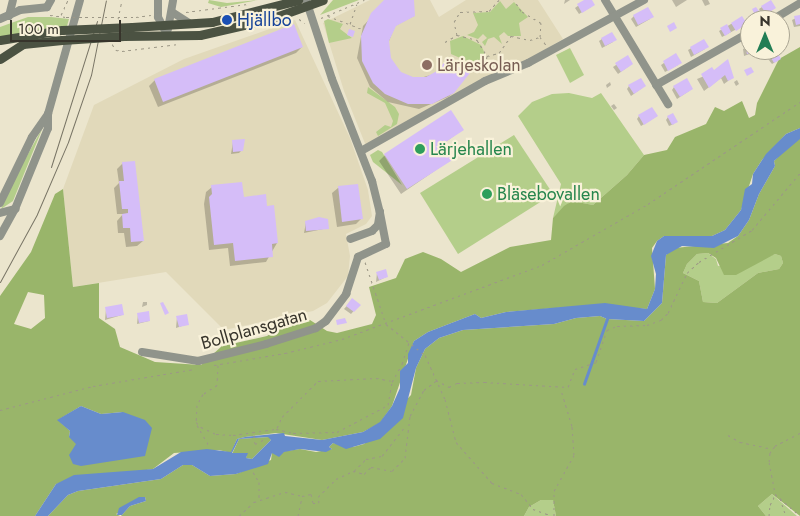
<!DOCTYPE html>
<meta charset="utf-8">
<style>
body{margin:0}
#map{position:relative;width:800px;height:516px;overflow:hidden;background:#ebe5cd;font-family:Jost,sans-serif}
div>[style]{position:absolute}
.built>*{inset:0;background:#e1d9ba}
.green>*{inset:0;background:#b4ce8a}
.forest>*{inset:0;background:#99b56a}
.water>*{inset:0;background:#678ccc}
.shadow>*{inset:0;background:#0003}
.stream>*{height:2.5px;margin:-1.25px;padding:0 1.25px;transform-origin:1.25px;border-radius:1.25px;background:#678ccc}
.building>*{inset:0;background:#d5bdf8}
.path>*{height:1px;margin-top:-0.5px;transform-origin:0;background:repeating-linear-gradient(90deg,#9c9786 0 2.5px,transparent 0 6.5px)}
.minor>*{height:8px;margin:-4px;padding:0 4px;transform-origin:4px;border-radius:4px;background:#90948b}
.major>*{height:9px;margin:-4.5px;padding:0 4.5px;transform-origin:4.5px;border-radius:4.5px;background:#4b5242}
.tram>*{height:1px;margin:-0.5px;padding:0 0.5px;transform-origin:0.5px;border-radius:0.5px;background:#787465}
.path-bridge>*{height:1px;margin-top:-0.5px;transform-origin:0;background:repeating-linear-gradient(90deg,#9c9786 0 2.5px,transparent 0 6.5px)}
.major-bridge>*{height:9px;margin:-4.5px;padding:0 4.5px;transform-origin:4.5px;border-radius:4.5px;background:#4b5242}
.dots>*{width:14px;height:14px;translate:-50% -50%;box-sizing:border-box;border:2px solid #f9f2da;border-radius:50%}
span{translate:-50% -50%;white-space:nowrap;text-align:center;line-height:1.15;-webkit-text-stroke:4.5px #f9f2da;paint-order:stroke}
.transit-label{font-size:18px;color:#164399}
.left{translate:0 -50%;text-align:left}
.education-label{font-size:18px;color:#785e54}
.leisure-label{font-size:18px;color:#27864d}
.street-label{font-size:18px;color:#37342b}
.north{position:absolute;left:740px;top:10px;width:50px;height:50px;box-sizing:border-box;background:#f9f2da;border:1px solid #aba694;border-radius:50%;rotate:0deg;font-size:14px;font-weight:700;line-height:20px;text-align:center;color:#37342b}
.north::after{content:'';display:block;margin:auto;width:18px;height:22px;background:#227e55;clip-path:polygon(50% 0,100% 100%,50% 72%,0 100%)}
.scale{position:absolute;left:10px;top:20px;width:111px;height:22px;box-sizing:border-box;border:2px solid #37342b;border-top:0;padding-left:6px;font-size:15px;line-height:18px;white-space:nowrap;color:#37342b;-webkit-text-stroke:4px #f9f2da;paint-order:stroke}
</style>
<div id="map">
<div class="built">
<i style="clip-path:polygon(370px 0,430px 0,439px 17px,466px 0,538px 0,563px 39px,444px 109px,403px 123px,366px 146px,344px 91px,323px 23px)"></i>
<i style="clip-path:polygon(295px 20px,350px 138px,368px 190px,372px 216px,366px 224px,346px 234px,350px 256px,348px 276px,327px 303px,313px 311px,224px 330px,166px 272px,73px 287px,63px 189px,94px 105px,184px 59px)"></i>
</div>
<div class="green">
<i style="clip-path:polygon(209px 0,227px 3px,258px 0,221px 7px,208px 3px)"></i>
<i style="clip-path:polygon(333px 0,359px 0,320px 15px)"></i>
<i style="clip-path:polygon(500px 1px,506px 9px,514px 2px,528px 17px,519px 23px,521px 36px,508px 36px,504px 32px,499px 36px,502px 44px,494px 37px,488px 39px,485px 46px,482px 42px,487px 38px,483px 34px,478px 39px,467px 35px,474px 32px,478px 25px,473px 13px,490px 12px)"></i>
<i style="clip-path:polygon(28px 17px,51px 17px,69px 19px,67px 26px,0 38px,0 27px)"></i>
<i style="clip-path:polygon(328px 19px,343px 24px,340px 29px,352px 38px,329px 43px,324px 21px)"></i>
<i style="clip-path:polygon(463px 36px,481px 45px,485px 54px,485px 58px,480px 58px,479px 63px,484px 64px,483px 68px,451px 54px,450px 41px)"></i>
<i style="clip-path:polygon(570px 48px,584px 75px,570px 83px,556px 55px)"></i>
<i style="clip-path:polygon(368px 87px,395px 107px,399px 114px,397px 124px,378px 136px,376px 132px,385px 125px,391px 127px,393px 121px,385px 103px,367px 93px)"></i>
<i style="clip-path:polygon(569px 93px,592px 98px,601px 93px,644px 155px,627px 175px,593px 205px,571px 201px,553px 218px,561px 184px,518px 116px,532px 102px,552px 94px)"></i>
<i style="clip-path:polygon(43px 127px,13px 201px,1px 209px,18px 172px)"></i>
<i style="clip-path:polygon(514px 135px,553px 194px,458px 254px,420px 193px)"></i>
<i style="clip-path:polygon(378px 150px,382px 152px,402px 185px,373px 162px,370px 155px)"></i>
<i style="clip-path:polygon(708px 253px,716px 259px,718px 266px,762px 259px,775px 254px,781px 256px,783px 263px,779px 269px,758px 273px,717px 303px,703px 302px,699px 281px,683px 273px,687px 264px,697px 254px)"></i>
<i style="clip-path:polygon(772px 494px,797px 516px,766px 516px,758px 506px)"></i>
<i style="clip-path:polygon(541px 500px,553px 500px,556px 516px,524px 516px,529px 507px)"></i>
</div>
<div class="forest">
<i style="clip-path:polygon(evenodd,800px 47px,800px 128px,786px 134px,762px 160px,753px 174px,741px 210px,725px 230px,712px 236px,664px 236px,657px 241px,652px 248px,655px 289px,647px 309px,595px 305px,506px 312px,481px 318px,475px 314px,467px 317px,428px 332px,414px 341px,392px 406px,380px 423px,363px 432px,322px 440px,276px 433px,245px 437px,237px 439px,231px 453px,219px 450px,174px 453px,153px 469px,56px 484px,35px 516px,0 516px,0 296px,31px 252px,55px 194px,63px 189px,73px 287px,99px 283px,99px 318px,115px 329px,120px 347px,155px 362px,201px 365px,222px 346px,267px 336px,287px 323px,310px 320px,327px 331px,337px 333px,372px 324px,376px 315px,369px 287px,396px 278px,405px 259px,423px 252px,441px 259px,461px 272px,510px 247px,551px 240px,553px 218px,564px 206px,572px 201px,593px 205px,627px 175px,644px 155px,667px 150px,675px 137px,706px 124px,715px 107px,724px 111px,742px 101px,749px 118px,755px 115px,757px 103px,779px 59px,800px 47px,28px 292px,44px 295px,45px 318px,31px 329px,14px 324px,28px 292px,800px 47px,81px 406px,101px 414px,123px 412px,69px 437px,70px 431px,58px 420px,81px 406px)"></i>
<i style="clip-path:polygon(evenodd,797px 139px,800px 139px,800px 516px,772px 494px,758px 506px,766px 516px,556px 516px,553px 500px,541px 500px,529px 507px,524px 516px,121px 516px,130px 506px,146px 501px,145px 497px,116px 514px,120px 516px,48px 516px,68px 495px,78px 491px,161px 479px,183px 465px,192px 465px,210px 476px,236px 474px,271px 460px,272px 453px,300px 449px,316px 452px,332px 449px,329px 447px,333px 443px,353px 447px,364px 444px,411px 395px,416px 368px,425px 349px,439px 338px,463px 330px,554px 324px,576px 318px,600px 316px,607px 319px,644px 321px,662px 303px,666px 255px,674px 248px,728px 243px,738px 236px,749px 220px,759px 194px,775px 166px,774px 161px,797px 139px,708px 253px,716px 258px,724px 275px,736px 275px,775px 254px,781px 256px,783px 263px,779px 269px,758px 273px,717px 303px,703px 302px,699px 281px,683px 273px,687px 264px,697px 254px,708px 253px)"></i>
<i style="clip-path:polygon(269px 437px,271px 440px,252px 459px,246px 458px,247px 454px,232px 454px,239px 439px)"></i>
</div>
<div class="water">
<i style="clip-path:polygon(evenodd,800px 128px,800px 139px,774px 161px,775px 166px,759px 194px,749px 220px,738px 236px,714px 248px,682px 246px,666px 255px,662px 303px,644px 321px,607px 319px,600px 316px,576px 318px,554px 324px,463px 330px,439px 338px,425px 349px,416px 368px,403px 418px,380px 439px,346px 449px,333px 443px,329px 447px,332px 449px,326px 452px,300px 449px,284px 452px,279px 457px,272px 453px,268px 464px,236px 474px,210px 476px,192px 465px,183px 465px,161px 479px,78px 491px,68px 495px,48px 516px,35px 516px,56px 484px,74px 475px,153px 469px,181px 452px,207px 449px,231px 452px,237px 439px,245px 437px,284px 433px,285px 436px,322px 440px,363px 432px,380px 422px,392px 406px,400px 388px,400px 371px,408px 363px,408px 354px,414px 341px,428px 332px,467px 317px,475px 314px,481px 318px,506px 312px,605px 303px,647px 309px,655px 289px,656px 274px,651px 256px,657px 241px,664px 236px,712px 236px,725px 230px,741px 210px,745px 189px,752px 184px,753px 174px,766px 154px,786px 134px,800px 128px,268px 437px,271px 440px,252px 459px,246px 458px,248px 453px,232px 453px,239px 439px,268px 437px)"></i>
<i style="clip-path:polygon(81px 406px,101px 414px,123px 412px,145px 420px,152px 428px,145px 456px,81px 466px,73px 464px,69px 455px,76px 444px,69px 437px,70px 431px,57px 420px)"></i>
<i style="clip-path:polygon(139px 497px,145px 497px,146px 501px,130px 506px,122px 515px,117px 515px,119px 508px)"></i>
</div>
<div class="shadow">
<i style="clip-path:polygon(388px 0,412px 0,414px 16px,395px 26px,387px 46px,389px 59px,401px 73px,417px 79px,437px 73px,453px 93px,448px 97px,419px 109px,388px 102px,370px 87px,357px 58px,363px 26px)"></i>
<i style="clip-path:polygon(565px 0,570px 0,564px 4px)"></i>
<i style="clip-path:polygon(586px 0,591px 0,591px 7px,579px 14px,575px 8px)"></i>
<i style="clip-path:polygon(672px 0,687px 0,676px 7px)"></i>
<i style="clip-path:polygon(702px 0,708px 0,710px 4px,705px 6px)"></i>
<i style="clip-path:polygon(762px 7px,775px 8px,763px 16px,759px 9px)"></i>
<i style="clip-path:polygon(634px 16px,650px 19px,636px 27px,631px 19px)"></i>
<i style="clip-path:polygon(800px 16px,800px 26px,794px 27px,792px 20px)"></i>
<i style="clip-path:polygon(731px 24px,746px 24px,722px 37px,719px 31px)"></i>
<i style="clip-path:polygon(611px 33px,613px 42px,602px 48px,599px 41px)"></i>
<i style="clip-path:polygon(704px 41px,705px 49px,691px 57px,688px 50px)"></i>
<i style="clip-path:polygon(750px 45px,750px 50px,758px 51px,744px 56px,743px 49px)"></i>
<i style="clip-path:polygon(302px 47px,296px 53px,158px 107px,149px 86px,155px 80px)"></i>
<i style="clip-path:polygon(676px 55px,678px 65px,665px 72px,661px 65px)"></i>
<i style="clip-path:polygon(628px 57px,629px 66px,618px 74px,613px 67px)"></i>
<i style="clip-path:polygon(771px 57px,777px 61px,772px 64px,768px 59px)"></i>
<i style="clip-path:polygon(727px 61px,732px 78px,724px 84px,721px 78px,704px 91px,697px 79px,714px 72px)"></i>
<i style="clip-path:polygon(737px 80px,739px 84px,736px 86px,734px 82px)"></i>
<i style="clip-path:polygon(610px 82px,611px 85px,607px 88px,606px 85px)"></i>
<i style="clip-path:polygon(629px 86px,642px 88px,631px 96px,627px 89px)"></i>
<i style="clip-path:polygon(674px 87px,689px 91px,677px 99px,672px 90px)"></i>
<i style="clip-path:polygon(614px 104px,617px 108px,614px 110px,611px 106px)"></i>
<i style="clip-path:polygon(639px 116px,657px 116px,641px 126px,637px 119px)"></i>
<i style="clip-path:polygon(668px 117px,674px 124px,669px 126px,666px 120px)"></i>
<i style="clip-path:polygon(462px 130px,443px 144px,452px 159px,401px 194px,379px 161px,385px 155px)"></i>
<i style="clip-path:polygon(233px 142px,241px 151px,239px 153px,231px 154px)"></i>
<i style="clip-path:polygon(123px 163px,143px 241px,137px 246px,126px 247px,124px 233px,118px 233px,117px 221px,123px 214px,117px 214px,114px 188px,119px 183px,117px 169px)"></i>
<i style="clip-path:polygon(357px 185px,361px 219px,356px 224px,337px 227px,332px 193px,338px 188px)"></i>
<i style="clip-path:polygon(212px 187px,266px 208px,277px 243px,266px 262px,230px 266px,228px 248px,209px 250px,204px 204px,206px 192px)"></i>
<i style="clip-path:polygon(306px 222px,328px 228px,304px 233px)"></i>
<i style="clip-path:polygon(377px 273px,386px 277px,376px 282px)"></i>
<i style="clip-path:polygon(352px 300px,359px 305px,351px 314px,344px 309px)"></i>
<i style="clip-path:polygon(143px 302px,147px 302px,147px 305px,142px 307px)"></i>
<i style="clip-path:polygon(106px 309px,122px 315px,105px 320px)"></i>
<i style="clip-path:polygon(138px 314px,149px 321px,137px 324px)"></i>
<i style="clip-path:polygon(177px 317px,188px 324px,176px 328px)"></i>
</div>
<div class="stream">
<i style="left:584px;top:384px;width:69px;rotate:-70.5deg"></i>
</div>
<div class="building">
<i style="clip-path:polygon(384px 0,414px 0,415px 16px,396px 26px,389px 41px,391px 58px,401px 72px,413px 77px,426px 77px,437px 71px,448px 58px,474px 68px,454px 93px,432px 104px,408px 104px,385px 94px,373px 83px,362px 61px,361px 36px,371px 13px)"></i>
<i style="clip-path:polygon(584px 0,592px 0,595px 5px,582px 13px,577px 4px)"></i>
<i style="clip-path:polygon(771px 0,776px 8px,766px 14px,761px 6px)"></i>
<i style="clip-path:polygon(648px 7px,654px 17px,638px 25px,633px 15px)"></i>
<i style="clip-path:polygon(756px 7px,761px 14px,756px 17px,752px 9px)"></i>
<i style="clip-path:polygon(800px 15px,800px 24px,796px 25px,794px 16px)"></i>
<i style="clip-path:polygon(742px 16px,747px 24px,736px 31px,731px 23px)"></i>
<i style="clip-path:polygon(674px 22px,677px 28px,670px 32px,667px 26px)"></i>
<i style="clip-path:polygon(294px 24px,303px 47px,163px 102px,154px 79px)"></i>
<i style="clip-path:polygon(727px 24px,731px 32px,725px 36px,720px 28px)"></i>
<i style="clip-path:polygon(784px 27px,787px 38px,780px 39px,780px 28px)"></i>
<i style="clip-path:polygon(349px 29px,355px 31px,353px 37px,347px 35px)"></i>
<i style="clip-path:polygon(612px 32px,617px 40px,605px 46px,601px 38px)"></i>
<i style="clip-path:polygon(704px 39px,709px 47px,694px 55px,690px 47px)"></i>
<i style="clip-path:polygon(750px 44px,750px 50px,762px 51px,747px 54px,745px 45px)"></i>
<i style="clip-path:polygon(777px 52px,781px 59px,774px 63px,770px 56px)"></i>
<i style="clip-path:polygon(676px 53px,682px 63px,668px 71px,663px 61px)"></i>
<i style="clip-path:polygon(628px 55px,633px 64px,621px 72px,615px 63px)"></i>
<i style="clip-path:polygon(728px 59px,734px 78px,728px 81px,725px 75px,709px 88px,701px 74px,712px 67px,714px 70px)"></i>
<i style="clip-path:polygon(751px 67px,754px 72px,747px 76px,744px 70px)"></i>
<i style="clip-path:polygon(641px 78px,646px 86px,634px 94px,628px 85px)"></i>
<i style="clip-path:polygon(687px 78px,693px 89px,680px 97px,673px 86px)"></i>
<i style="clip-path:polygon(652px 107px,658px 116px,644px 125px,638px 115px)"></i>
<i style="clip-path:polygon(451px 110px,464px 130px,444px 143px,454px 159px,407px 189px,384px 154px)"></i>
<i style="clip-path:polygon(673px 113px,678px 122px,672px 125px,667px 116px)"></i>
<i style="clip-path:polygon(245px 139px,243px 151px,233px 152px,232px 140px)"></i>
<i style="clip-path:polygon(135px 161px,144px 241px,131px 242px,130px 228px,123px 228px,122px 214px,128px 213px,128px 209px,122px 209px,119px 181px,124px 181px,122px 162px)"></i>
<i style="clip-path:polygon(242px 182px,244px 197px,266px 194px,267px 206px,274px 205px,278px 243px,272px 244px,273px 257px,235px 261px,233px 243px,214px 245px,209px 197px,212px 194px,211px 185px)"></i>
<i style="clip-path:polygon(358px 184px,363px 219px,342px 222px,338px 186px)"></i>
<i style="clip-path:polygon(319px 217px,328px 219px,329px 229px,306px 231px,305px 221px)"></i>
<i style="clip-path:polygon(386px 269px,388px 277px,379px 280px,376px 272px)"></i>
<i style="clip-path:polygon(352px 298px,361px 305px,354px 312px,346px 306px)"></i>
<i style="clip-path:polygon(163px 302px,169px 313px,165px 315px,160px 303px)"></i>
<i style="clip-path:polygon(122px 304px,124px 315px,107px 318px,105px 307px)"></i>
<i style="clip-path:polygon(149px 311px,150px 321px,139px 323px,137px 313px)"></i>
<i style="clip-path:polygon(187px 314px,189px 325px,179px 327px,176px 316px)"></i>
<i style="clip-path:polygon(345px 318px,347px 323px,337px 325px,336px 320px)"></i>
</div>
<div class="path">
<i style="left:186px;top:12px;width:62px;rotate:-7.5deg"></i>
<i style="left:50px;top:15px;width:16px;rotate:7deg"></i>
<i style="left:61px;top:15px;width:17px;rotate:-65deg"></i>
<i style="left:328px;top:16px;width:36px;rotate:21deg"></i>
<i style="left:136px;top:17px;width:15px;rotate:-8deg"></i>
<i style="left:321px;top:18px;width:47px;rotate:-22.7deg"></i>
<i style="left:118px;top:19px;width:19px;rotate:-78deg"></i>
<i style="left:299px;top:19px;width:7px;rotate:34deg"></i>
<i style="left:350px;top:24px;width:21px;rotate:-71deg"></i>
<i style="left:457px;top:35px;width:13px;rotate:-103deg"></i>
<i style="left:454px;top:22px;width:12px;rotate:-59deg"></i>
<i style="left:460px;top:12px;width:29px;rotate:-2deg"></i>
<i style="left:489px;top:11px;width:15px;rotate:-48deg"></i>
<i style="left:540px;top:37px;width:10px;rotate:53deg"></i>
<i style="left:445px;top:42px;width:14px;rotate:-30deg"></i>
<i style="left:457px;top:35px;width:21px;rotate:14deg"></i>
<i style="left:477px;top:40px;width:19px;rotate:58deg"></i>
<i style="left:487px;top:56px;width:17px;rotate:100deg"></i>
<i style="left:112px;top:44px;width:7px;rotate:56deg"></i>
<i style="left:116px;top:50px;width:6px;rotate:9deg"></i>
<i style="left:122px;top:51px;width:57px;rotate:-7deg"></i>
<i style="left:487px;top:56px;width:12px;rotate:-14deg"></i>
<i style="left:499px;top:53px;width:21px;rotate:-55deg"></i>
<i style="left:511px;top:36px;width:19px;rotate:12deg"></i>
<i style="left:530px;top:40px;width:10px;rotate:-17deg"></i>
<i style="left:540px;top:37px;width:14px;rotate:-86deg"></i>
<i style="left:541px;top:23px;width:23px;rotate:-149deg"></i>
<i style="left:521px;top:11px;width:13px;rotate:-122deg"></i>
<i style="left:365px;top:262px;width:65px;rotate:71.3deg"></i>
<i style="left:386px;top:324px;width:50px;rotate:38.5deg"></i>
<i style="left:425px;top:355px;width:48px;rotate:65.6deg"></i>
<i style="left:445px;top:399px;width:44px;rotate:75.7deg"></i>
<i style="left:456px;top:442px;width:55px;rotate:48.7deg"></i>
<i style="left:492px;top:483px;width:31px;rotate:21deg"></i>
<i style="left:521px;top:494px;width:19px;rotate:51deg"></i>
<i style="left:533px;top:509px;width:20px;rotate:20deg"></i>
<i style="left:214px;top:365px;width:72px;rotate:-9.6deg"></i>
<i style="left:285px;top:353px;width:59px;rotate:-13.8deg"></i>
<i style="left:342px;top:339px;width:213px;rotate:-20.3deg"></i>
<i style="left:542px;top:265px;width:122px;rotate:-29.9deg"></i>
<i style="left:648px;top:204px;width:183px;rotate:-33.9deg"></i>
<i style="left:218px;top:365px;width:20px;rotate:93deg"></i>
<i style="left:217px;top:385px;width:17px;rotate:147deg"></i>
<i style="left:203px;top:394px;width:13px;rotate:119deg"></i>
<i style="left:197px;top:405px;width:17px;rotate:93deg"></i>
<i style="left:196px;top:422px;width:7px;rotate:45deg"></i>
<i style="left:201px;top:427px;width:17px;rotate:25deg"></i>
<i style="left:216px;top:434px;width:17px;rotate:3deg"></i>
<i style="left:233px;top:435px;width:43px;rotate:-7.9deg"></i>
<i style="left:276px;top:429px;width:17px;rotate:13deg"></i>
<i style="left:293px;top:433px;width:44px;rotate:-1.3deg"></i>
<i style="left:337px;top:432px;width:58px;rotate:-27.9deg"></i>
<i style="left:388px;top:405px;width:23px;rotate:-80deg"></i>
<i style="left:392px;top:382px;width:21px;rotate:-61deg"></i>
<i style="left:402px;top:364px;width:23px;rotate:-72deg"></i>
<i style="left:436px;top:380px;width:15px;rotate:28deg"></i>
<i style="left:449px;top:387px;width:9px;rotate:-27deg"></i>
<i style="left:457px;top:383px;width:27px;rotate:-2deg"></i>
<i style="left:484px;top:382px;width:84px;rotate:3.4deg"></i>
<i style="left:568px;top:387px;width:19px;rotate:-69deg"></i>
<i style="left:575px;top:369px;width:22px;rotate:-18deg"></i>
<i style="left:596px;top:362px;width:34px;rotate:-71deg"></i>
<i style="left:607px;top:330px;width:11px;rotate:-22deg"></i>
<i style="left:617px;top:326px;width:30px;rotate:-2deg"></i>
<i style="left:647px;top:325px;width:15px;rotate:-20deg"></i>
<i style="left:661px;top:320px;width:10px;rotate:-45deg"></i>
<i style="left:668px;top:313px;width:44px;rotate:-64.6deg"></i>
<i style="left:687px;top:273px;width:16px;rotate:-43deg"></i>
<i style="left:699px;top:262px;width:62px;rotate:-31.1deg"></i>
<i style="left:752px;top:230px;width:75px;rotate:-49.9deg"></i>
<i style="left:0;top:410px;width:96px;rotate:-14.5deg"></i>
<i style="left:93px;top:386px;width:103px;rotate:-9.5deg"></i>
<i style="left:197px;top:425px;width:24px;rotate:60deg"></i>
<i style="left:277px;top:428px;width:12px;rotate:-66deg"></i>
<i style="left:282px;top:417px;width:51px;rotate:-45deg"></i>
<i style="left:318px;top:381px;width:58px;rotate:-3deg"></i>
<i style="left:376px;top:378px;width:15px;rotate:11deg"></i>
<i style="left:800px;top:433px;width:28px;rotate:153deg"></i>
<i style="left:775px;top:446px;width:9px;rotate:126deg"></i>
<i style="left:770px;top:453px;width:9px;rotate:96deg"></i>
<i style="left:769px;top:462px;width:33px;rotate:79deg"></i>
<i style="left:775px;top:494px;width:33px;rotate:41deg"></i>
<i style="left:254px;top:435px;width:9px;rotate:84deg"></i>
<i style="left:255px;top:444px;width:13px;rotate:-27deg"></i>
<i style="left:728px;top:435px;width:14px;rotate:30deg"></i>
<i style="left:740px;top:442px;width:33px;rotate:12deg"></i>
<i style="left:354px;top:471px;width:17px;rotate:-45deg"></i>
<i style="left:366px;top:459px;width:16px;rotate:-11deg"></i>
<i style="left:382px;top:456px;width:39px;rotate:-52deg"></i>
<i style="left:253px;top:472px;width:12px;rotate:59deg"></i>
<i style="left:259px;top:482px;width:17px;rotate:90deg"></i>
<i style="left:780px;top:498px;width:19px;rotate:72deg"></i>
<i style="left:239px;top:516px;width:21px;rotate:-43deg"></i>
<i style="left:254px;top:502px;width:33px;rotate:-18deg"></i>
<i style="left:285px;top:492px;width:17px;rotate:13deg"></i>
<i style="left:302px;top:496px;width:9px;rotate:-13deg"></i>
<i style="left:311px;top:494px;width:9px;rotate:77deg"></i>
<i style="left:313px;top:503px;width:6px"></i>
<i style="left:319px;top:503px;width:6px;rotate:-99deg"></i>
<i style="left:318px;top:497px;width:25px;rotate:-45deg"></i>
<i style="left:336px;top:479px;width:19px;rotate:-25deg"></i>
<i style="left:353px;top:471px;width:11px;rotate:15deg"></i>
<i style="left:364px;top:474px;width:10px;rotate:-45deg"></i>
<i style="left:371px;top:467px;width:21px;rotate:11deg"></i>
<i style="left:392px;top:471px;width:18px;rotate:-45deg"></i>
<i style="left:405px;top:458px;width:42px;rotate:-83.2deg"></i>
<i style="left:410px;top:416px;width:30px;rotate:-62deg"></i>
<i style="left:424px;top:390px;width:15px;rotate:-37deg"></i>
<i style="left:298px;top:516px;width:19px;rotate:-78deg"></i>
<i style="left:554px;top:516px;width:25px;rotate:-90deg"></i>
<i style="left:554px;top:491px;width:41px;rotate:-60.9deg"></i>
<i style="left:574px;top:455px;width:29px;rotate:-94deg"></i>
<i style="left:572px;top:426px;width:39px;rotate:-107deg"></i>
<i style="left:769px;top:516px;width:11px;rotate:-85deg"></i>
<i style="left:770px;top:505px;width:11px;rotate:-63deg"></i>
</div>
<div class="minor">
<i style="left:158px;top:0;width:17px;rotate:90deg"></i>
<i style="left:158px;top:17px;width:13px;rotate:63deg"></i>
<i style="left:306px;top:0;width:83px;rotate:71.8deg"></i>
<i style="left:332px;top:79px;width:110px;rotate:68.6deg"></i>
<i style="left:372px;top:181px;width:32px;rotate:76deg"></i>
<i style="left:380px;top:212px;width:13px;rotate:99deg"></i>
<i style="left:378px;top:225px;width:8px;rotate:135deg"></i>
<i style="left:372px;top:231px;width:23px;rotate:160deg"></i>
<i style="left:605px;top:0;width:122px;rotate:58.8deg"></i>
<i style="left:172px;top:12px;width:20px;rotate:33deg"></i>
<i style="left:9px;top:16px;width:16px;rotate:-76deg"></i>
<i style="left:0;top:19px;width:22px;rotate:-24deg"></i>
<i style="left:20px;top:10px;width:27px;rotate:-6deg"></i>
<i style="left:47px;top:7px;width:8px;rotate:-60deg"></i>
<i style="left:772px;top:20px;width:33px;rotate:-31deg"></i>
<i style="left:168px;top:29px;width:29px;rotate:-80deg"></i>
<i style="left:656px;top:85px;width:108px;rotate:-29.4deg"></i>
<i style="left:361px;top:151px;width:142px;rotate:-29.4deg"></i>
<i style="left:485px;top:81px;width:47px;rotate:-22.7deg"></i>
<i style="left:528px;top:63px;width:132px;rotate:-28.5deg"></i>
<i style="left:0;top:203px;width:73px;rotate:-64.1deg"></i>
<i style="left:32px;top:137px;width:28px;rotate:-55deg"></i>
<i style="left:0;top:213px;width:16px;rotate:-15deg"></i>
<i style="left:0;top:236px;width:31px;rotate:-61deg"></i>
<i style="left:15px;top:209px;width:87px;rotate:-67.8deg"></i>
<i style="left:48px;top:128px;width:14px;rotate:-90deg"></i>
<i style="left:48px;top:114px;width:118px;rotate:-74.3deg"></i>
<i style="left:142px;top:352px;width:57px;rotate:9.1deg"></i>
<i style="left:198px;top:361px;width:70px;rotate:-14deg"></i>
<i style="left:266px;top:344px;width:52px;rotate:-17.7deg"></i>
<i style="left:316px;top:328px;width:12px;rotate:-35deg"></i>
<i style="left:326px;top:321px;width:34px;rotate:-53deg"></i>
<i style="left:346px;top:294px;width:39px;rotate:-72deg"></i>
<i style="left:358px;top:257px;width:31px;rotate:-25deg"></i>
<i style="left:386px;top:244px;width:33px;rotate:-101deg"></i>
</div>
<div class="major">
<i style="left:132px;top:27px;width:80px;rotate:-3.6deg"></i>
<i style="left:212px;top:22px;width:89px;rotate:-14.3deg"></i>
<i style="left:124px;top:36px;width:76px;rotate:-0.8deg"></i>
<i style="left:200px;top:35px;width:72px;rotate:-12.9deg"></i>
<i style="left:270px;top:19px;width:56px;rotate:-19.7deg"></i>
<i style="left:0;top:40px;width:63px;rotate:-9.2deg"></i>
<i style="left:0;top:59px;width:27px;rotate:-33deg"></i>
<i style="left:23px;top:44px;width:39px;rotate:-6deg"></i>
</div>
<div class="tram">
<i style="left:51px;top:167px;width:153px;rotate:-72.5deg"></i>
<i style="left:0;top:282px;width:77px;rotate:-61.4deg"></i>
<i style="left:37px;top:214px;width:78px;rotate:-66.7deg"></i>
<i style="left:68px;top:142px;width:71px;rotate:-71.1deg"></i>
<i style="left:91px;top:75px;width:76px;rotate:-78.7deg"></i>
</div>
<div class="path-bridge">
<i style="left:66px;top:17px;width:70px"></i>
</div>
<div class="major-bridge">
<i style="left:62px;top:30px;width:70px;rotate:-2.5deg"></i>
<i style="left:62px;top:40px;width:62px;rotate:-3.7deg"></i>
</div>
<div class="dots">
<i style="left:227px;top:20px;background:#1a4fb4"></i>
<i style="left:427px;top:65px;background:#8d6e63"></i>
<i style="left:420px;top:149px;background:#2e9e5b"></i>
<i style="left:487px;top:194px;background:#2e9e5b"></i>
</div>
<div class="transit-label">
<span class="left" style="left:237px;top:20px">Hjällbo</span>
</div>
<div class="education-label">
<span class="left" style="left:437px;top:65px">Lärjeskolan</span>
</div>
<div class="leisure-label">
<span class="left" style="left:430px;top:149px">Lärjehallen</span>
<span class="left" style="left:497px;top:194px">Bläsebovallen</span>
</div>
<div class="street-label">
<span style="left:254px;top:329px;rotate:-16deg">Bollplansgatan</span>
</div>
<div class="north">N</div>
<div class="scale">100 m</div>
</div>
